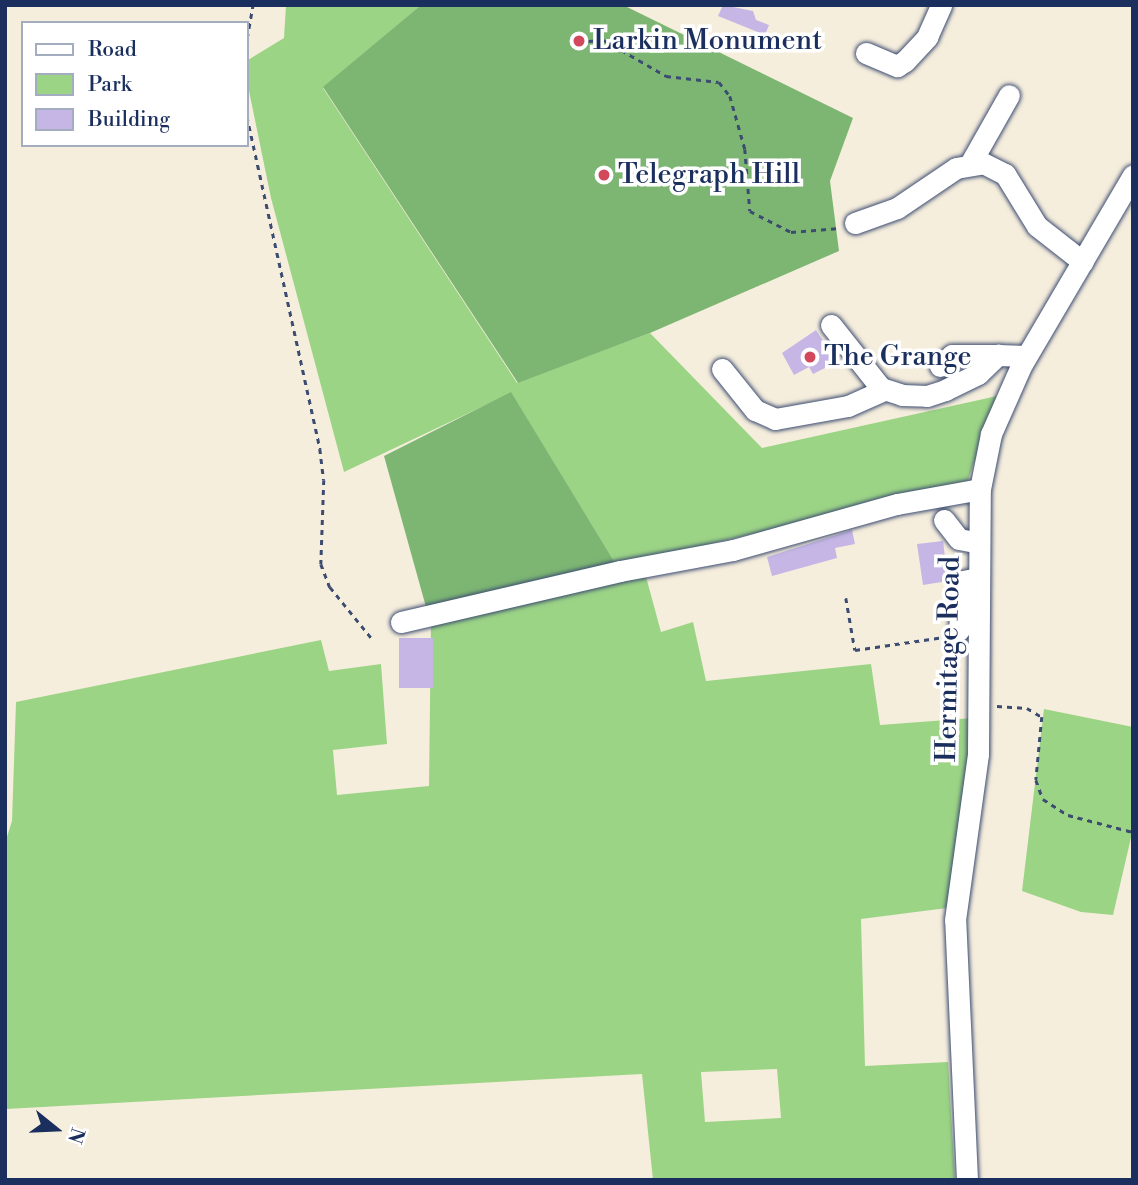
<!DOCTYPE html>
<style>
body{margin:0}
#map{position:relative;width:1138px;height:1185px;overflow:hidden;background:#f6eedd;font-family:"Libre Bodoni",serif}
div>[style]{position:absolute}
.green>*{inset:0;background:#9cd486}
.forest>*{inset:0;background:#7db673}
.building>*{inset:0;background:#c5b6e5}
.path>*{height:2.5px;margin-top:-1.25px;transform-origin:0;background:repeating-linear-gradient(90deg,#3c4c71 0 5px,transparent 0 10px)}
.roads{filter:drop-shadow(0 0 2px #3c4c71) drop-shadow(0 0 2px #3c4c71)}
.minor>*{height:21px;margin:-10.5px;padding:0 10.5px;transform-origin:10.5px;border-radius:10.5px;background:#fff}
.dots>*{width:19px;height:19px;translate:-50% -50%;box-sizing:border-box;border:4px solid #fff;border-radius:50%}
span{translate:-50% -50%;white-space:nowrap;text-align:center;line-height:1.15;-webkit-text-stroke:7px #fff;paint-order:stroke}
.poi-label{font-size:28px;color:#1b2f5e}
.left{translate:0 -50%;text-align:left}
.street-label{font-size:28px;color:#1b2f5e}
.frame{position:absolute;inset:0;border:7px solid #1b2f5e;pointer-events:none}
.legend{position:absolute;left:21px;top:21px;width:228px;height:126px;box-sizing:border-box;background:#fff;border:2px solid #a4acbf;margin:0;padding:9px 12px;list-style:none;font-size:21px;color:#1b2f5e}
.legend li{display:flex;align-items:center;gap:14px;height:35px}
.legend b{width:35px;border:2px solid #a4acbf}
.north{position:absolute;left:21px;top:1094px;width:70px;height:70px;-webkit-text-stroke:5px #fff;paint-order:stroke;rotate:108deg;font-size:19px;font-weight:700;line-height:28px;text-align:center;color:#1b2f5e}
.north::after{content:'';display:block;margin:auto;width:24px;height:32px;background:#1b2f5e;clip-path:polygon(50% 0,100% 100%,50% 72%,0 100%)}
</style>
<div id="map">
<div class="green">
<i style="clip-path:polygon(286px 5px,421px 5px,323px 88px,517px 383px,650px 333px,762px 448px,997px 396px,967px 483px,617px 566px,511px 393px,344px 472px,271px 198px,248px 86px,248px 60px,284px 38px)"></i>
<i style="clip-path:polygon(evenodd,645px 573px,661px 632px,693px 622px,706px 681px,871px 664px,880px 725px,973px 718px,947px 908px,861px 919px,865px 1066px,948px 1062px,955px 1180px,653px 1180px,642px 1074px,6px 1109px,5px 843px,12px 821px,16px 702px,321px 640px,329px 671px,381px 664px,387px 744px,333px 750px,337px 795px,429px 786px,431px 618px,645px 573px,777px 1069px,781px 1118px,705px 1122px,701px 1072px,777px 1069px)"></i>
<i style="clip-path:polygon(1044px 709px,1133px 727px,1133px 829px,1113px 915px,1081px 912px,1022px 891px)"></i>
</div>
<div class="forest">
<i style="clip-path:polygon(421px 5px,623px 5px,853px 118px,830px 181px,839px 251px,650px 333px,518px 383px,323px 87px)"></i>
<i style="clip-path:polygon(511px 392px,617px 566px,426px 607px,384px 456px)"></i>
</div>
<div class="building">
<i style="clip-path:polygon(723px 5px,753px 11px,756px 20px,769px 25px,765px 35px,718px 16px)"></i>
<i style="clip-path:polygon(816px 330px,837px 362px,813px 374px,809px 367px,794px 375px,782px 353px)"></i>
<i style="clip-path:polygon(852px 530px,855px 544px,835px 548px,837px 558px,772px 576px,767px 557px)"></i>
<i style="clip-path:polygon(943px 541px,948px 581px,923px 585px,917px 544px)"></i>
<i style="clip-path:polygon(399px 638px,433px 638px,433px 688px,399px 688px)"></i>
</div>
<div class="path">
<i style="left:247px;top:38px;width:34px;rotate:-80deg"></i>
<i style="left:588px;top:41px;width:16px;rotate:-4deg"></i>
<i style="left:604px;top:40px;width:72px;rotate:30.1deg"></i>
<i style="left:666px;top:76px;width:53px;rotate:6.5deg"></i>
<i style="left:719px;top:82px;width:18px;rotate:52deg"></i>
<i style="left:730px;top:96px;width:55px;rotate:74.2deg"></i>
<i style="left:745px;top:149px;width:62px;rotate:85.4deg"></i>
<i style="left:750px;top:211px;width:46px;rotate:27.1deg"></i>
<i style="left:791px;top:232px;width:49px;rotate:-4.7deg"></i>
<i style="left:247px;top:116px;width:341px;rotate:77.6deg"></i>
<i style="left:320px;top:449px;width:31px;rotate:83deg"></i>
<i style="left:324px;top:480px;width:84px;rotate:92deg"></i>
<i style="left:321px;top:564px;width:25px;rotate:69deg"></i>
<i style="left:330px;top:587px;width:68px;rotate:50.9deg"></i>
<i style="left:846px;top:598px;width:53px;rotate:80.2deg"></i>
<i style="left:855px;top:650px;width:90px;rotate:-8.3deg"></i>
<i style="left:997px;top:706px;width:30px;rotate:4deg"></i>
<i style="left:1027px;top:708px;width:17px;rotate:31deg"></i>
<i style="left:1042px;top:717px;width:63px;rotate:95.4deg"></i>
<i style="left:1036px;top:780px;width:20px;rotate:70deg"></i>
<i style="left:1043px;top:799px;width:30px;rotate:33deg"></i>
<i style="left:1068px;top:815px;width:67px;rotate:14.7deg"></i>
</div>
<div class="roads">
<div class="minor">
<i style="left:866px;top:53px;width:34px;rotate:23deg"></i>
<i style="left:897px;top:66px;width:9px;rotate:-32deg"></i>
<i style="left:905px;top:61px;width:33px;rotate:-47deg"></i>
<i style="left:927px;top:37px;width:35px;rotate:-66deg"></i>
<i style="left:970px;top:164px;width:79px;rotate:-60.5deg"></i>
<i style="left:855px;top:223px;width:45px;rotate:-19.7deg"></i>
<i style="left:897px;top:208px;width:71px;rotate:-34.1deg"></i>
<i style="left:956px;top:168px;width:27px;rotate:-10deg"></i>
<i style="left:983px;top:163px;width:25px;rotate:27deg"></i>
<i style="left:1005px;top:174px;width:61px;rotate:58.4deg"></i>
<i style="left:1037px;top:226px;width:58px;rotate:38deg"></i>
<i style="left:831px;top:325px;width:80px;rotate:51.6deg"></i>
<i style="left:881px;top:388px;width:22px;rotate:18deg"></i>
<i style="left:902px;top:395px;width:25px;rotate:2deg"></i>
<i style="left:927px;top:396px;width:19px;rotate:-18deg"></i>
<i style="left:945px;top:390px;width:37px;rotate:-26deg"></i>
<i style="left:978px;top:374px;width:28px;rotate:-44deg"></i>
<i style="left:998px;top:355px;width:28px;rotate:2deg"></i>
<i style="left:940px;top:366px;width:16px;rotate:-43deg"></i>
<i style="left:952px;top:355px;width:46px"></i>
<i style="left:722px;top:369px;width:53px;rotate:51.2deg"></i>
<i style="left:755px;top:410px;width:22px;rotate:24deg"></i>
<i style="left:775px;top:419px;width:74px;rotate:-10.1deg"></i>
<i style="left:848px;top:406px;width:39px;rotate:-24deg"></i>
<i style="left:944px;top:520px;width:24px;rotate:52deg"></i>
<i style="left:959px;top:539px;width:20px;rotate:11deg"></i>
<i style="left:401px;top:622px;width:225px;rotate:-13.1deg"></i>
<i style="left:620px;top:571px;width:115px;rotate:-10.5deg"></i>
<i style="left:733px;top:550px;width:170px;rotate:-15.7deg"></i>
<i style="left:897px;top:504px;width:84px;rotate:-10.2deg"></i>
<i style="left:959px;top:630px;width:49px;rotate:-85.3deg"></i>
<i style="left:963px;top:581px;width:15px;rotate:-11deg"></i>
<i style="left:967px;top:1180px;width:260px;rotate:-92.6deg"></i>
<i style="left:955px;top:920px;width:168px;rotate:-82.1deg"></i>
<i style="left:978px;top:754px;width:265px;rotate:-89.6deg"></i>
<i style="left:980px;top:489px;width:56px;rotate:-78.7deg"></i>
<i style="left:991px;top:434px;width:74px;rotate:-66.2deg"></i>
<i style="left:1021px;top:366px;width:221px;rotate:-59.6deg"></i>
</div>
</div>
<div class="dots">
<i style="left:579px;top:41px;background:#d1495b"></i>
<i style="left:604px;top:175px;background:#d1495b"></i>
<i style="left:810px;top:357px;background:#d1495b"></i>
</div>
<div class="poi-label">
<span class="left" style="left:593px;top:41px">Larkin Monument</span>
<span class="left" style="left:618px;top:175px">Telegraph Hill</span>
<span class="left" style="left:824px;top:357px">The Grange</span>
</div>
<div class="street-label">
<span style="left:949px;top:659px;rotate:-89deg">Hermitage Road</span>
</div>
<div class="frame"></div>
<ul class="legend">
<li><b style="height:9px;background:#fff"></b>Road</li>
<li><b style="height:19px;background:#9cd486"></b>Park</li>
<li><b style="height:19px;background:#c5b6e5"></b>Building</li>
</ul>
<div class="north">N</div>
</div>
